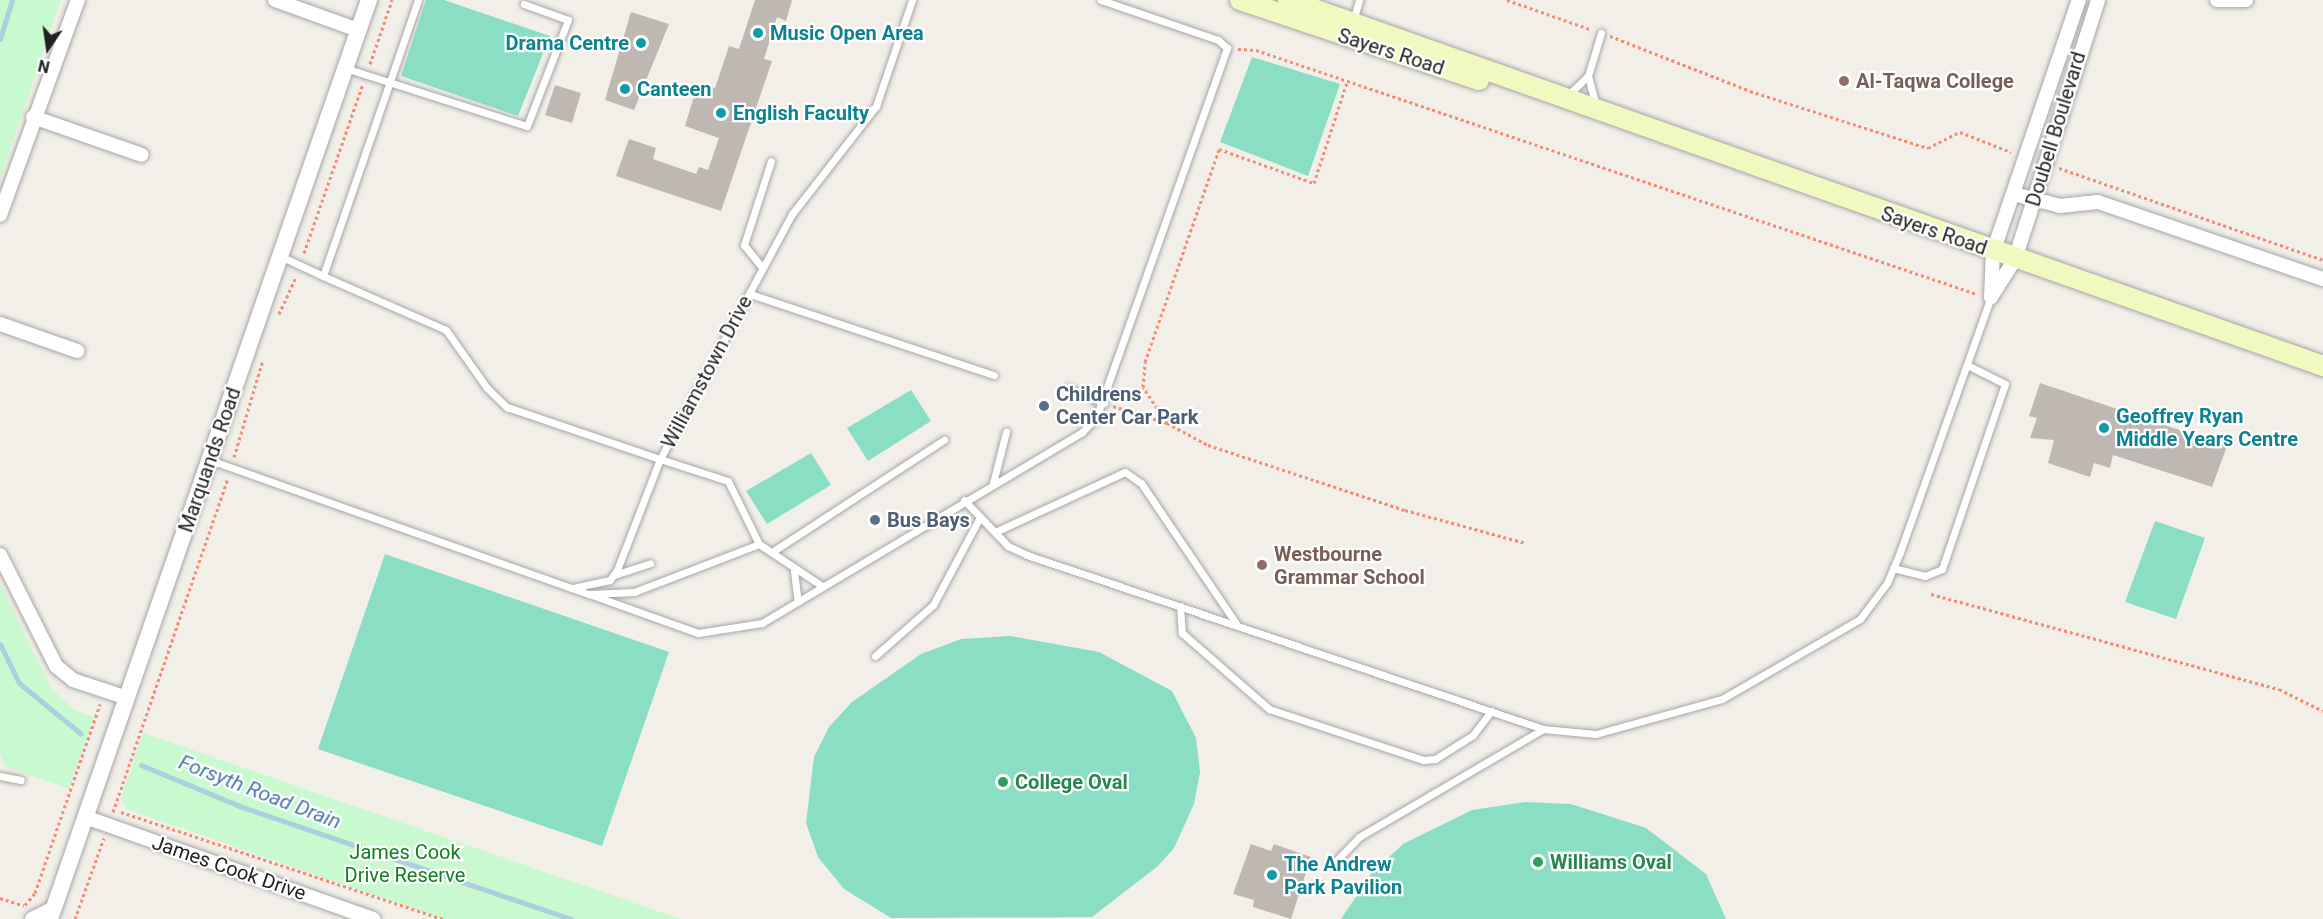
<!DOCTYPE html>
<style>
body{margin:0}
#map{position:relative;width:2323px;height:919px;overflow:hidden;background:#f2efe9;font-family:Roboto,sans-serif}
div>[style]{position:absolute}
.park>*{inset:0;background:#c8f9cf}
.pitch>*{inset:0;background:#89dec3}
.stream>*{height:5px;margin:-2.5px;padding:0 2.5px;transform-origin:2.5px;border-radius:2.5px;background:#abcfde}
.building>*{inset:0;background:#bfb8b2}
.path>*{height:3px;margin-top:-1.5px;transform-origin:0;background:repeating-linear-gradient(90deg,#f78a74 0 3px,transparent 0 6px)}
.roads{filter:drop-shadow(0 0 2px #a6a6a6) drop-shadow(0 0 2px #a6a6a6)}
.service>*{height:7px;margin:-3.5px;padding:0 3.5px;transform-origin:3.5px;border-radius:3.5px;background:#fff}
.minor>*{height:14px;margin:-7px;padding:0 7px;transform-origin:7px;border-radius:7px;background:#fff}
.tertiary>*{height:16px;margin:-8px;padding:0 8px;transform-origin:8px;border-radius:8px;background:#fff}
.secondary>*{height:20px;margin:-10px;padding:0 10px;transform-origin:10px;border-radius:10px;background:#f2f9c0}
.dots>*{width:16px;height:16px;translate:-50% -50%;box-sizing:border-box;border:3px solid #fff;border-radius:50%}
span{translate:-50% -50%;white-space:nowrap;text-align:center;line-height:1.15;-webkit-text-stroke:4.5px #fff;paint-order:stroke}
.culture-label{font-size:20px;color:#0d838f;font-weight:700}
.left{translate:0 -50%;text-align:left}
.right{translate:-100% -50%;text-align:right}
.street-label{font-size:20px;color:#222}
.education-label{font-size:20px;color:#785e54;font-weight:700}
.service-label{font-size:20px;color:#4e5e75;font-weight:700}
.leisure-label{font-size:20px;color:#27864d;font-weight:700}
.park-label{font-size:20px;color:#0e811f}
.water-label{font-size:21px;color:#4c75a9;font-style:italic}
.north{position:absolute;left:18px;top:18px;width:60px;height:60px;-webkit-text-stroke:4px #fff;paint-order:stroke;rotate:193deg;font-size:16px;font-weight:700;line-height:24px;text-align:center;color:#222}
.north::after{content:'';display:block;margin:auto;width:21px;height:27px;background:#222;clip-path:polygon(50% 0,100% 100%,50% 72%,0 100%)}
</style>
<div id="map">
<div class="park">
<i style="clip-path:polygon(0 0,61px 0,0 179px)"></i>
<i style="clip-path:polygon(0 584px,52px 689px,75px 710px,94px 717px,69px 789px,5px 766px,0 755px)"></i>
<i style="clip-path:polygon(143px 733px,681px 919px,444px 919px,422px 912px,126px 809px,121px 798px)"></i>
</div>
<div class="pitch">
<i style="clip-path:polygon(426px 0,444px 0,550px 36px,518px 116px,401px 76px)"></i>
<i style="clip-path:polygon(1252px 57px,1340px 84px,1308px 176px,1220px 142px)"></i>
<i style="clip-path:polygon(911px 390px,931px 421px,868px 461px,847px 428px)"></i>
<i style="clip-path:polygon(811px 453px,831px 485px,767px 524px,746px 491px)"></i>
<i style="clip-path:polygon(2155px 521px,2205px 538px,2176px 619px,2125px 602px)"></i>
<i style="clip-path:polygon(385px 554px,669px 652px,602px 846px,318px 749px)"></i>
<i style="clip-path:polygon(1010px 636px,1099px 652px,1172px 691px,1196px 738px,1200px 772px,1194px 804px,1174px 848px,1158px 866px,1092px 917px,891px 918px,844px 889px,818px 857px,806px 823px,814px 757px,829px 727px,852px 702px,921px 654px,961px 639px)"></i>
<i style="clip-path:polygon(1525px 802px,1571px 804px,1646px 828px,1706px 874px,1726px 919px,1341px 919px,1371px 874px,1403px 844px,1472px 810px)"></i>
</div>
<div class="stream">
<i style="left:0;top:39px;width:41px;rotate:-72.9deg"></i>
<i style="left:0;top:644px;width:43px;rotate:64deg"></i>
<i style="left:19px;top:683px;width:80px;rotate:39.4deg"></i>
<i style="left:141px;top:765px;width:109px;rotate:22.6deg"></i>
<i style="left:242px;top:807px;width:348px;rotate:18.8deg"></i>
</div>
<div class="building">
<i style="clip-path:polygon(755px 0,792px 0,786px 21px,777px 17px,764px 59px,772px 61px,721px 211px,616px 176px,629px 139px,656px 148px,653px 159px,696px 174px,699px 167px,708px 170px,719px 138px,685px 126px,698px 83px,715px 88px,729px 46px,739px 49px)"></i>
<i style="clip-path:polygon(631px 12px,669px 24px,634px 110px,605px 100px)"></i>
<i style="clip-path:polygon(555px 85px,581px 93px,572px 123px,545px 115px)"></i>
<i style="clip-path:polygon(2040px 383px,2227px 446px,2212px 487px,2113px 455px,2110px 468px,2094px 463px,2090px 477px,2048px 463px,2054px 440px,2030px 438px,2037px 418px,2029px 416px)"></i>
<i style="clip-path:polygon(1251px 844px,1271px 851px,1274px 844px,1311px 857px,1291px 919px,1253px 907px,1254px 900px,1233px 894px)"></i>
</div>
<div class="path">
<i style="left:1507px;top:0;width:88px;rotate:19.3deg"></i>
<i style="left:1610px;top:36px;width:150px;rotate:21.4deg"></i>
<i style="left:1750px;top:91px;width:187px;rotate:17.8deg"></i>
<i style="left:1928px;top:148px;width:36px;rotate:-27deg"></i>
<i style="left:1960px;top:132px;width:55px;rotate:21.4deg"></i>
<i style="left:1238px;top:49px;width:18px;rotate:3deg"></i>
<i style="left:1256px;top:50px;width:761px;rotate:18.7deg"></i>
<i style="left:370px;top:64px;width:68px;rotate:-71deg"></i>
<i style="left:2059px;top:168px;width:280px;rotate:19.2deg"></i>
<i style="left:304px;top:253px;width:179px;rotate:-70.8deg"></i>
<i style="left:279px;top:314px;width:41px;rotate:-65.3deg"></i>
<i style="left:1113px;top:406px;width:57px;rotate:17.5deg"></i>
<i style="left:1167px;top:423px;width:47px;rotate:28.2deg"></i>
<i style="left:1208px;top:445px;width:207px;rotate:18.3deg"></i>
<i style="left:1405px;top:510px;width:125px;rotate:15.3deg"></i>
<i style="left:1167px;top:423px;width:43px;rotate:-123.7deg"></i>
<i style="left:1143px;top:387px;width:25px;rotate:-85deg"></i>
<i style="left:1145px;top:362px;width:225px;rotate:-70.8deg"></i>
<i style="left:1219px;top:149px;width:101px;rotate:19.7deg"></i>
<i style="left:1314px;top:183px;width:106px;rotate:-71.9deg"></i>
<i style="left:234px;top:457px;width:101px;rotate:-73.4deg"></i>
<i style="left:1931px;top:594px;width:361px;rotate:15.3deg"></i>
<i style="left:2279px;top:689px;width:49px;rotate:26.6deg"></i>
<i style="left:113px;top:812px;width:353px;rotate:-71deg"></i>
<i style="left:121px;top:812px;width:339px;rotate:18.4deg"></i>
<i style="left:0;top:898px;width:25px;rotate:18deg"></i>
<i style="left:25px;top:905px;width:16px;rotate:-50deg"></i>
<i style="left:35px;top:893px;width:200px;rotate:-71deg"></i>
<i style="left:75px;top:919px;width:86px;rotate:-70.3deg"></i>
</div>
<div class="roads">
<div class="service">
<i style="left:418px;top:0;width:292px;rotate:109deg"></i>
<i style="left:323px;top:276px;width:134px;rotate:23.7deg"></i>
<i style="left:446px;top:330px;width:71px;rotate:54.7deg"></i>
<i style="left:487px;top:388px;width:28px;rotate:44deg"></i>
<i style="left:507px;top:407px;width:162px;rotate:18.8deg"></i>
<i style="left:660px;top:459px;width:119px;rotate:111.2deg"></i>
<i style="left:617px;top:570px;width:12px;rotate:125deg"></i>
<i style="left:610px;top:580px;width:39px;rotate:168deg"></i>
<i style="left:1353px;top:21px;width:22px;rotate:-74deg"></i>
<i style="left:345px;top:68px;width:191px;rotate:17.7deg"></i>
<i style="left:527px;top:126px;width:114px;rotate:-68.9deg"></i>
<i style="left:568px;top:20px;width:47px;rotate:-160deg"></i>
<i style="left:1588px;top:76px;width:31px;rotate:75deg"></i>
<i style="left:1566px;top:97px;width:30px;rotate:-44deg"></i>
<i style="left:1588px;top:76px;width:45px;rotate:-73.2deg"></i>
<i style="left:280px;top:256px;width:47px;rotate:24.9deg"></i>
<i style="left:761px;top:266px;width:27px;rotate:-129deg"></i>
<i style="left:744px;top:245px;width:88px;rotate:-72.2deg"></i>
<i style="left:750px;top:294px;width:257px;rotate:18.4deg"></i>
<i style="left:1068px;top:388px;width:39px;rotate:23deg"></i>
<i style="left:210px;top:460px;width:402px;rotate:19.5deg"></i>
<i style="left:589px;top:594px;width:45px;rotate:-2.5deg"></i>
<i style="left:634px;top:592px;width:134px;rotate:-21deg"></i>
<i style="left:759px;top:544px;width:76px;rotate:33.7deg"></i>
<i style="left:993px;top:483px;width:53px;rotate:-75.7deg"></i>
<i style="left:964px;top:500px;width:64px;rotate:46.3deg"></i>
<i style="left:1008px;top:546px;width:21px;rotate:25deg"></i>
<i style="left:1027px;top:555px;width:545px;rotate:18.63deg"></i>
<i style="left:1543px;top:729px;width:53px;rotate:5.4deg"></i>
<i style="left:1596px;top:734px;width:131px;rotate:-15.5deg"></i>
<i style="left:1722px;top:699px;width:160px;rotate:-30.1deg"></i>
<i style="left:1860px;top:619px;width:45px;rotate:-53.1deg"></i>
<i style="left:1887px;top:583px;width:34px;rotate:-67deg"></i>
<i style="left:1900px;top:552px;width:271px;rotate:-70.4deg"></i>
<i style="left:995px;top:532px;width:143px;rotate:-24.8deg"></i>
<i style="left:1125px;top:472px;width:19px;rotate:35deg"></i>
<i style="left:1141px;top:483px;width:171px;rotate:55.9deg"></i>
<i style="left:759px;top:544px;width:70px;rotate:-116.2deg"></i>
<i style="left:728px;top:481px;width:71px;rotate:-162.1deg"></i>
<i style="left:660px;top:459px;width:278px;rotate:-61.7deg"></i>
<i style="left:792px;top:214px;width:137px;rotate:-52.1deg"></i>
<i style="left:876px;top:106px;width:112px;rotate:-71.2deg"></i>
<i style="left:775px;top:550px;width:202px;rotate:-33.1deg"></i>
<i style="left:1893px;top:568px;width:33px;rotate:14deg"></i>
<i style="left:1925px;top:576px;width:18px;rotate:-22deg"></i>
<i style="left:1942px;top:569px;width:195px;rotate:-71.2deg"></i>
<i style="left:2005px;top:384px;width:42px;rotate:-153.4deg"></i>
<i style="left:794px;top:571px;width:31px;rotate:83deg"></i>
<i style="left:614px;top:575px;width:38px;rotate:-18deg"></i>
<i style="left:589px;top:594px;width:116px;rotate:19.7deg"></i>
<i style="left:698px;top:633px;width:65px;rotate:-8.9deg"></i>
<i style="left:762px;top:623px;width:373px;rotate:-30.8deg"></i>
<i style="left:1082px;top:432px;width:20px;rotate:-45deg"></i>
<i style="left:1096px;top:418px;width:393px;rotate:-70.5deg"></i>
<i style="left:1227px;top:48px;width:12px;rotate:-138deg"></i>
<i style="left:1218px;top:40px;width:124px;rotate:-161.1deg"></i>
<i style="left:1180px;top:606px;width:27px;rotate:86deg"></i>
<i style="left:1182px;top:633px;width:116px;rotate:41.1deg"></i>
<i style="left:1269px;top:709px;width:162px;rotate:18.3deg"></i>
<i style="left:1423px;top:760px;width:12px;rotate:-5deg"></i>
<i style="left:1435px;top:759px;width:45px;rotate:-32.3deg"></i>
<i style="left:1473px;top:735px;width:30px;rotate:-53deg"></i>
<i style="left:875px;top:656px;width:77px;rotate:-41.3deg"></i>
<i style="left:933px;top:605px;width:100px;rotate:-61.9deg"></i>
<i style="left:0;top:776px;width:21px;rotate:11deg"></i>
<i style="left:1334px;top:863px;width:36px;rotate:-46deg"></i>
<i style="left:1359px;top:837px;width:213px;rotate:-30.4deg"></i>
</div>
<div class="minor">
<i style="left:275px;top:0;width:88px;rotate:19.9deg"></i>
<i style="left:2217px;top:0;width:29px"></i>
<i style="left:33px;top:117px;width:115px;rotate:19.2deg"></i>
<i style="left:2014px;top:194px;width:48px;rotate:14.6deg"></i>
<i style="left:2060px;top:206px;width:38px;rotate:-6deg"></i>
<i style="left:2098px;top:202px;width:238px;rotate:18.9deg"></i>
<i style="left:0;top:215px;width:229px;rotate:-70.1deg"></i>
<i style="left:1991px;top:297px;width:45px;rotate:-57.7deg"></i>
<i style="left:2015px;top:259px;width:272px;rotate:-72.2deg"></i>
<i style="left:1991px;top:297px;width:45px;rotate:-87.5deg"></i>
<i style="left:1993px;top:252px;width:266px;rotate:-71.2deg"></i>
<i style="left:0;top:324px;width:82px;rotate:19.3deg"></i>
<i style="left:0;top:555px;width:124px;rotate:63.2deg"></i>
<i style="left:56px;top:666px;width:22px;rotate:39deg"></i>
<i style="left:73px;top:680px;width:57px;rotate:18.4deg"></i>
<i style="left:85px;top:817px;width:306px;rotate:19.5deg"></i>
<i style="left:32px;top:919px;width:25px;rotate:-27deg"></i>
</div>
<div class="tertiary">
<i style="left:50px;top:919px;width:973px;rotate:-70.86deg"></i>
</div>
<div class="secondary">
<i style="left:1240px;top:0;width:252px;rotate:18.5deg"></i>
<i style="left:1288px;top:0;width:1098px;rotate:19.47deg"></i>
</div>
</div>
<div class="dots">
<i style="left:758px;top:33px;background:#0f9aa8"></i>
<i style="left:641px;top:43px;background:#0f9aa8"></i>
<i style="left:1844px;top:81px;background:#8d6e63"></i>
<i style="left:625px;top:89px;background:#0f9aa8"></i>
<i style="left:721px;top:113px;background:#0f9aa8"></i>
<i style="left:1044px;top:406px;background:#5c6f8a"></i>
<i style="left:2104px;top:428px;background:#0f9aa8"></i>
<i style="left:875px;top:520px;background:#5c6f8a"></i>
<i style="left:1262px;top:565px;background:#8d6e63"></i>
<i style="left:1003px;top:782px;background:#2e9e5b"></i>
<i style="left:1538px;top:862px;background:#2e9e5b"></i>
<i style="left:1272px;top:875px;background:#0f9aa8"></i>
</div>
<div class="culture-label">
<span class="left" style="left:770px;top:33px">Music Open Area</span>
<span class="right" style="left:629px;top:43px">Drama Centre</span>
<span class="left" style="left:637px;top:89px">Canteen</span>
<span class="left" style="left:733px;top:113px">English Faculty</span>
<span class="left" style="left:2116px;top:428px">Geoffrey Ryan<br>Middle Years Centre</span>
<span class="left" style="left:1284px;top:876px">The Andrew<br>Park Pavilion</span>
</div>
<div class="street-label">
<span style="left:1391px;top:52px;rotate:18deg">Sayers Road</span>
<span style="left:2056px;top:129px;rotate:-73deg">Doubell Boulevard</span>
<span style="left:1934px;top:231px;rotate:19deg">Sayers Road</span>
<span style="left:707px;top:372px;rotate:-62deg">Williamstown Drive</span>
<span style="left:210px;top:460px;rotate:-71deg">Marquands Road</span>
<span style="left:229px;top:868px;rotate:19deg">James Cook Drive</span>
</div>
<div class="education-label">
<span class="left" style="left:1856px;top:81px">Al-Taqwa College</span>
<span class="left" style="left:1274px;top:566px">Westbourne<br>Grammar School</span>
</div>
<div class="service-label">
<span class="left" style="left:1056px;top:406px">Childrens<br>Center Car Park</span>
<span class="left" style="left:887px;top:520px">Bus Bays</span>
</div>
<div class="leisure-label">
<span class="left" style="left:1015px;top:782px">College Oval</span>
<span class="left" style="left:1550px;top:862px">Williams Oval</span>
</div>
<div class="park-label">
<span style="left:405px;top:864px">James Cook<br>Drive Reserve</span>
</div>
<div class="water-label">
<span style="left:260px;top:792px;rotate:21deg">Forsyth Road Drain</span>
</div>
<div class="north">N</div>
</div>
